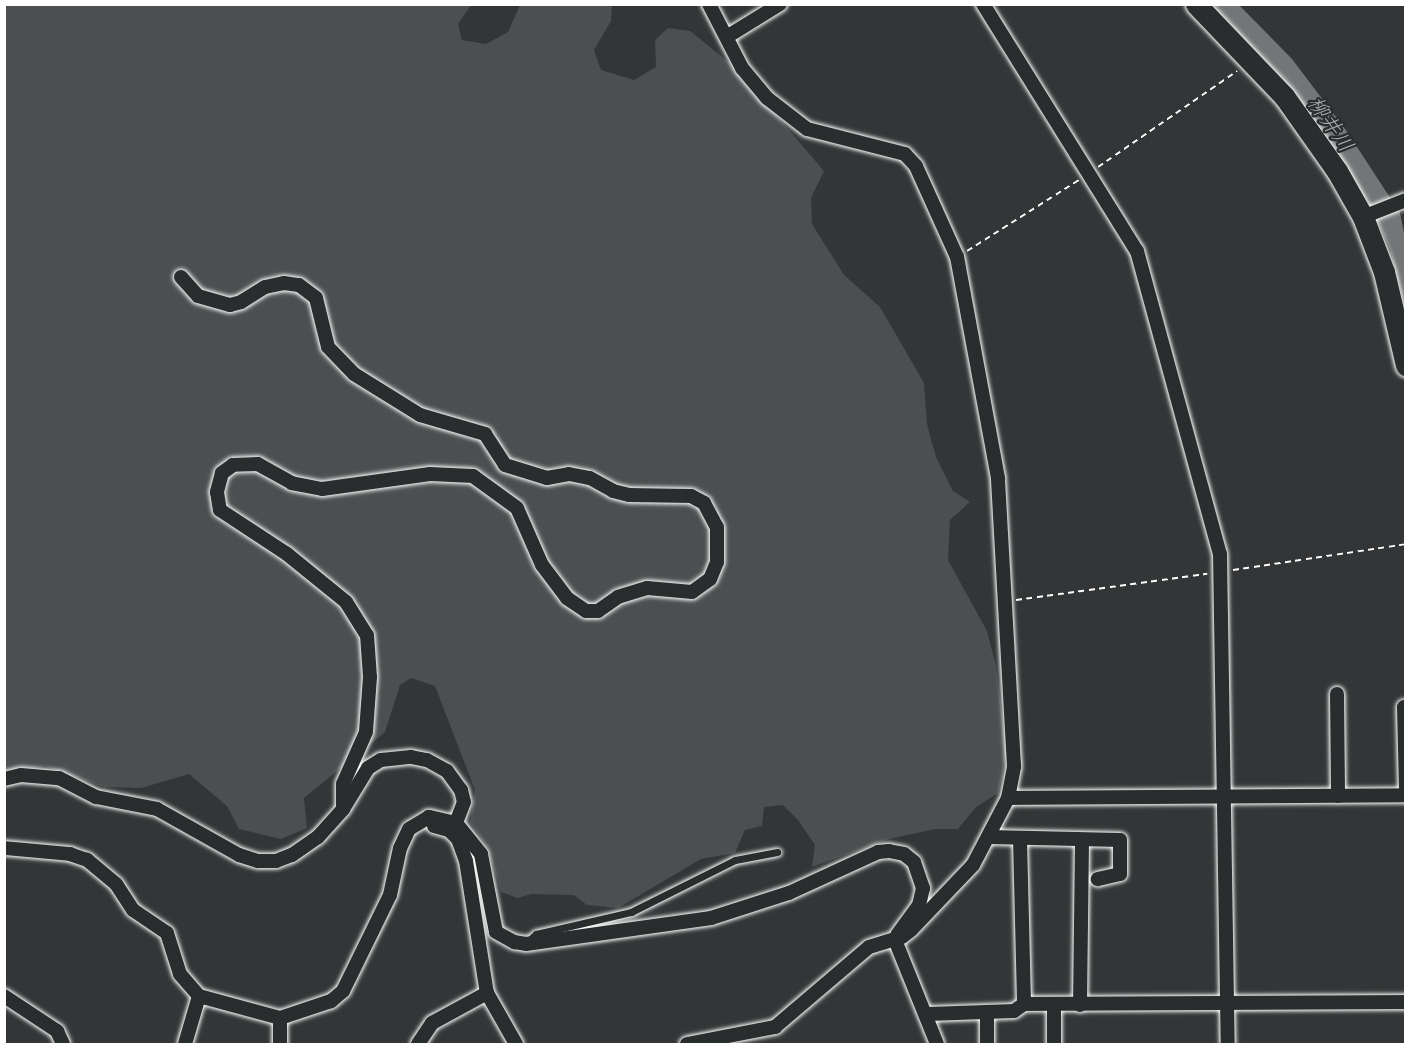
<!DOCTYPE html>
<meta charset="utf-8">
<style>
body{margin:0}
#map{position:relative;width:1410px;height:1049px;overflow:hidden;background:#333536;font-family:"Indie Flower","Klee One",sans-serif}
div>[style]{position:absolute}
.green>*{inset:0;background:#4c4f50}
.water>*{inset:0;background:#737576}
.path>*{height:2px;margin-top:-1px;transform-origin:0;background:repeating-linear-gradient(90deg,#fff 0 6px,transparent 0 10.5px)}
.roads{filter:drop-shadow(0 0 2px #fff) drop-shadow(0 0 2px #fff)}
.lane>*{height:7px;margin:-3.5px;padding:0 3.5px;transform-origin:3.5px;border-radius:3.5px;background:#2a2d2e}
.street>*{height:14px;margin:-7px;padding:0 7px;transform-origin:7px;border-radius:7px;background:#2a2d2e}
.primary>*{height:21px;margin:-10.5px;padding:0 10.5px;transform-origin:10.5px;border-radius:10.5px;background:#2a2d2e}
span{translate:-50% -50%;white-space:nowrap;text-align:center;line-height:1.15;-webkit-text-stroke:4.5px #2a2d2e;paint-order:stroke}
.water-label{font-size:21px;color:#b2b3b4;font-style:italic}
.frame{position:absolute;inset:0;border:6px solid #fff;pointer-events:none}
</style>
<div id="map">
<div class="green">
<i style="clip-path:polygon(5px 5px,471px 5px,458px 24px,462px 40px,486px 44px,508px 32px,520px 5px,612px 5px,611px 21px,594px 50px,601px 70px,634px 80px,656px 67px,655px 40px,668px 28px,690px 31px,736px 68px,824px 171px,811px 198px,812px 224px,844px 275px,880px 307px,924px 383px,927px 424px,936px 457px,953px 491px,970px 502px,950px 520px,948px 560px,987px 631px,996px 666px,1007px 756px,998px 793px,976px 807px,958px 829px,935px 829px,889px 839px,812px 867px,815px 845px,798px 820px,783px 805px,764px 807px,762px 826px,745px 830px,735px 853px,701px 859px,618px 908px,587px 905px,574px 895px,531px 894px,518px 898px,501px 892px,488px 848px,470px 822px,475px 790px,435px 686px,411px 678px,400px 685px,385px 732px,304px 798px,307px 828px,281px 839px,239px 829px,227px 806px,189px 774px,141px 788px,104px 787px,45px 766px,5px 773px)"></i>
</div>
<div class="water">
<i style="clip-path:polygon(1211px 5px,1239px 5px,1292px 59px,1348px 133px,1400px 213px,1405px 238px,1405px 308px,1390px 249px,1372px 208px,1301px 105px)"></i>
</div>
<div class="path">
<i style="left:1098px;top:167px;width:169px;rotate:-34.6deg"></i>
<i style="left:967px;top:251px;width:133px;rotate:-32.4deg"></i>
<i style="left:1233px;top:570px;width:175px;rotate:-8.5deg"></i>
<i style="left:1016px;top:600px;width:193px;rotate:-7.8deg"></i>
</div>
<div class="roads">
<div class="lane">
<i style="left:527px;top:942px;width:12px;rotate:-42deg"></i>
<i style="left:536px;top:934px;width:98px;rotate:-13deg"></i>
<i style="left:631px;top:912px;width:116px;rotate:-26.6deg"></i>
<i style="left:735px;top:860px;width:43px;rotate:-10.8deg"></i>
</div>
<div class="street">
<i style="left:983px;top:4px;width:291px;rotate:58.1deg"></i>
<i style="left:1137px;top:251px;width:314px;rotate:74.7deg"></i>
<i style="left:1220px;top:554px;width:490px;rotate:89.1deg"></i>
<i style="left:728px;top:36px;width:61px;rotate:-31.6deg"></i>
<i style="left:1363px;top:217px;width:46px;rotate:-21.6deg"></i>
<i style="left:181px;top:277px;width:25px;rotate:48deg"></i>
<i style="left:198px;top:296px;width:33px;rotate:16deg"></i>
<i style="left:230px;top:305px;width:11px;rotate:-15deg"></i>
<i style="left:241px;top:302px;width:28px;rotate:-32deg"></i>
<i style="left:265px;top:287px;width:19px;rotate:-12deg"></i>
<i style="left:284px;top:283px;width:15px;rotate:8deg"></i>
<i style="left:299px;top:285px;width:21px;rotate:37deg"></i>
<i style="left:316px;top:298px;width:50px;rotate:76.2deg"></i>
<i style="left:328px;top:347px;width:37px;rotate:46deg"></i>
<i style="left:354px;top:374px;width:78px;rotate:31.8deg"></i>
<i style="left:420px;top:415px;width:68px;rotate:16.3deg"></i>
<i style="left:485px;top:434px;width:37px;rotate:57deg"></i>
<i style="left:505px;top:465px;width:44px;rotate:17.2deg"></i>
<i style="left:547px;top:478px;width:22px;rotate:-10deg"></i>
<i style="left:569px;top:474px;width:21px;rotate:11deg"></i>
<i style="left:590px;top:478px;width:26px;rotate:29deg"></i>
<i style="left:613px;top:491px;width:16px;rotate:14deg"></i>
<i style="left:629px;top:495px;width:62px;rotate:0.9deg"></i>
<i style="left:691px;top:496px;width:15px;rotate:28deg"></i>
<i style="left:704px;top:503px;width:27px;rotate:62deg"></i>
<i style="left:717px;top:527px;width:35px;rotate:90deg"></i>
<i style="left:717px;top:562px;width:18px;rotate:112deg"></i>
<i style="left:710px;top:579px;width:22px;rotate:144deg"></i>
<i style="left:692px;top:592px;width:45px;rotate:-174.9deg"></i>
<i style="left:647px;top:588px;width:30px;rotate:163deg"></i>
<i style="left:618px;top:597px;width:24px;rotate:145deg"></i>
<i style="left:598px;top:611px;width:12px;rotate:180deg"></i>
<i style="left:586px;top:611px;width:23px;rotate:-146deg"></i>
<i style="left:567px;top:598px;width:41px;rotate:-127.1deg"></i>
<i style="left:542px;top:565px;width:62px;rotate:-113.7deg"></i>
<i style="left:517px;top:508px;width:54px;rotate:-144deg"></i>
<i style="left:473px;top:476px;width:43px;rotate:-177.3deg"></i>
<i style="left:430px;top:474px;width:109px;rotate:172.1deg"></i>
<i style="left:322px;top:489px;width:31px;rotate:-169deg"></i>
<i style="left:292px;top:483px;width:39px;rotate:-151deg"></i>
<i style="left:258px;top:464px;width:25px;rotate:178deg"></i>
<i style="left:233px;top:465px;width:14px;rotate:144deg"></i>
<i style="left:222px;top:473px;width:20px;rotate:105deg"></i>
<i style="left:217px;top:492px;width:18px;rotate:81deg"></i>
<i style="left:220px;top:510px;width:80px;rotate:33.3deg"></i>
<i style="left:287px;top:554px;width:76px;rotate:39.1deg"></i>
<i style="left:346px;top:602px;width:39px;rotate:58deg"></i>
<i style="left:367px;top:635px;width:42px;rotate:85.9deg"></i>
<i style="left:370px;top:677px;width:55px;rotate:94.2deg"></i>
<i style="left:366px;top:732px;width:57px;rotate:113.9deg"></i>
<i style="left:343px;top:784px;width:25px;rotate:90deg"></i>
<i style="left:1337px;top:694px;width:102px;rotate:89.4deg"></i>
<i style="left:1404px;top:707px;width:80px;rotate:88.6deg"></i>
<i style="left:4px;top:779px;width:17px;rotate:-13deg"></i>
<i style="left:21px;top:775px;width:38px;rotate:5deg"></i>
<i style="left:59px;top:778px;width:42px;rotate:27.2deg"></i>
<i style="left:96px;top:797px;width:62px;rotate:11.1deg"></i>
<i style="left:157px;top:809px;width:94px;rotate:29.3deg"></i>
<i style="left:239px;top:855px;width:20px;rotate:18deg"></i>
<i style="left:258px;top:861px;width:18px"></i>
<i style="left:276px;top:861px;width:17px;rotate:-21deg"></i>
<i style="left:292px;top:855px;width:32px;rotate:-35deg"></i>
<i style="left:318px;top:837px;width:38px;rotate:-48deg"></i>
<i style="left:343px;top:809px;width:48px;rotate:-58.6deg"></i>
<i style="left:368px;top:768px;width:15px;rotate:-32deg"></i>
<i style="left:381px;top:760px;width:30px;rotate:-6deg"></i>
<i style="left:411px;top:757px;width:16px;rotate:11deg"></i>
<i style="left:427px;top:760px;width:23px;rotate:29deg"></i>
<i style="left:447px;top:771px;width:24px;rotate:54deg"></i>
<i style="left:461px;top:790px;width:12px;rotate:76deg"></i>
<i style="left:464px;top:802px;width:22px;rotate:111deg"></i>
<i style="left:456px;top:823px;width:28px;rotate:-167deg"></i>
<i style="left:429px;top:817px;width:23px;rotate:149deg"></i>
<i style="left:409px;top:829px;width:21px;rotate:115deg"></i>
<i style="left:400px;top:848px;width:48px;rotate:102deg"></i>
<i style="left:390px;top:895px;width:107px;rotate:116.1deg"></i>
<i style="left:343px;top:991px;width:16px;rotate:140deg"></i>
<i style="left:331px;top:1001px;width:54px;rotate:161.6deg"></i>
<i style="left:280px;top:1018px;width:84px;rotate:-164.8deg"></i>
<i style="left:199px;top:996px;width:29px;rotate:-131deg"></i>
<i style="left:180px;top:974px;width:43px;rotate:-107.6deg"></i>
<i style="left:167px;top:933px;width:41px;rotate:-145.9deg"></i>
<i style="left:133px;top:910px;width:31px;rotate:-123deg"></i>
<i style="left:116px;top:884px;width:38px;rotate:-140deg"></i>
<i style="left:87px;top:860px;width:18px;rotate:-161deg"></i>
<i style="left:70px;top:854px;width:66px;rotate:-174.8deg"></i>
<i style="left:1008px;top:798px;width:398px;rotate:-0.4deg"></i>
<i style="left:456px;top:823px;width:40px;rotate:51deg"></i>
<i style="left:481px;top:854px;width:79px;rotate:79.1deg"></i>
<i style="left:496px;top:932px;width:21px;rotate:29deg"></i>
<i style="left:514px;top:942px;width:12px;rotate:9deg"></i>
<i style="left:526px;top:944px;width:187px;rotate:-8deg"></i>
<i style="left:711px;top:918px;width:82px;rotate:-17.8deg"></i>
<i style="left:789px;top:893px;width:98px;rotate:-24.7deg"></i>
<i style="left:878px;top:852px;width:11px;rotate:-5deg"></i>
<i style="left:889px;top:851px;width:15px;rotate:11deg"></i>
<i style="left:904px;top:854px;width:13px;rotate:39deg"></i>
<i style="left:914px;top:862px;width:28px;rotate:71deg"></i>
<i style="left:923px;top:888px;width:17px;rotate:103deg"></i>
<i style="left:919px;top:905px;width:37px;rotate:126deg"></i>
<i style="left:434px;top:826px;width:16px;rotate:15deg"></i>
<i style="left:449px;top:830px;width:13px;rotate:45deg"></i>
<i style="left:458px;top:839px;width:23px;rotate:70deg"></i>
<i style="left:466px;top:861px;width:134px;rotate:81deg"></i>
<i style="left:487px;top:993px;width:59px;rotate:60.4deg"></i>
<i style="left:990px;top:837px;width:130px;rotate:1.3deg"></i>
<i style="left:1120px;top:840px;width:34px;rotate:90deg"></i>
<i style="left:1120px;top:874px;width:23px;rotate:167deg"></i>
<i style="left:1020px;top:839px;width:165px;rotate:88.6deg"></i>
<i style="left:895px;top:940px;width:112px;rotate:68deg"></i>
<i style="left:4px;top:996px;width:64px;rotate:33.4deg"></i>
<i style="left:57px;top:1031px;width:14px;rotate:65deg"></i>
<i style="left:1054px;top:1005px;width:39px;rotate:90deg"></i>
<i style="left:1080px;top:1005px;width:165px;rotate:-89.3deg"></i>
<i style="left:987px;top:1012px;width:32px;rotate:90deg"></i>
<i style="left:928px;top:1014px;width:86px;rotate:-2deg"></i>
<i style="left:1014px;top:1011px;width:12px;rotate:-35deg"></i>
<i style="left:1024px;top:1004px;width:382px;rotate:-0.3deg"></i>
<i style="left:185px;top:1044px;width:50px;rotate:-73.7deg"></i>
<i style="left:280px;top:1044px;width:26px;rotate:-90deg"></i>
<i style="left:418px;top:1044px;width:25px;rotate:-56deg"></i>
<i style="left:432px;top:1023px;width:63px;rotate:-28.6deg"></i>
<i style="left:687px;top:1044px;width:90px;rotate:-10.9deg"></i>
<i style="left:775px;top:1027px;width:123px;rotate:-40.4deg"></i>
<i style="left:869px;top:947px;width:34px;rotate:-17deg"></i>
<i style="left:902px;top:937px;width:11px;rotate:-38deg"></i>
<i style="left:911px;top:930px;width:90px;rotate:-46.4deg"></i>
<i style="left:973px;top:865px;width:76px;rotate:-62.4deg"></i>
<i style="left:1008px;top:798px;width:33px;rotate:-79deg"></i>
<i style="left:1014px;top:766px;width:288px;rotate:-93.2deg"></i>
<i style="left:998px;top:478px;width:225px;rotate:-100.5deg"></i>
<i style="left:957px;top:257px;width:100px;rotate:-114.3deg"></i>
<i style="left:916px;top:166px;width:16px;rotate:-133deg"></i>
<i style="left:905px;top:154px;width:101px;rotate:-165.7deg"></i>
<i style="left:807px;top:129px;width:51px;rotate:-142.2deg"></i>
<i style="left:767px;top:98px;width:39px;rotate:-130deg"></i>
<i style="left:742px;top:68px;width:72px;rotate:-117.3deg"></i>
</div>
<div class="primary">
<i style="left:1196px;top:4px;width:127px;rotate:46.3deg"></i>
<i style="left:1284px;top:96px;width:92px;rotate:54.8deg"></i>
<i style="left:1337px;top:171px;width:53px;rotate:60.5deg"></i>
<i style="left:1363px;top:217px;width:59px;rotate:69.1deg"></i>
<i style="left:1384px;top:272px;width:96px;rotate:76.7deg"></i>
</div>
</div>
<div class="water-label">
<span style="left:1329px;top:125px;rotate:55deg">柳井川</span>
</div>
<div class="frame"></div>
</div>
